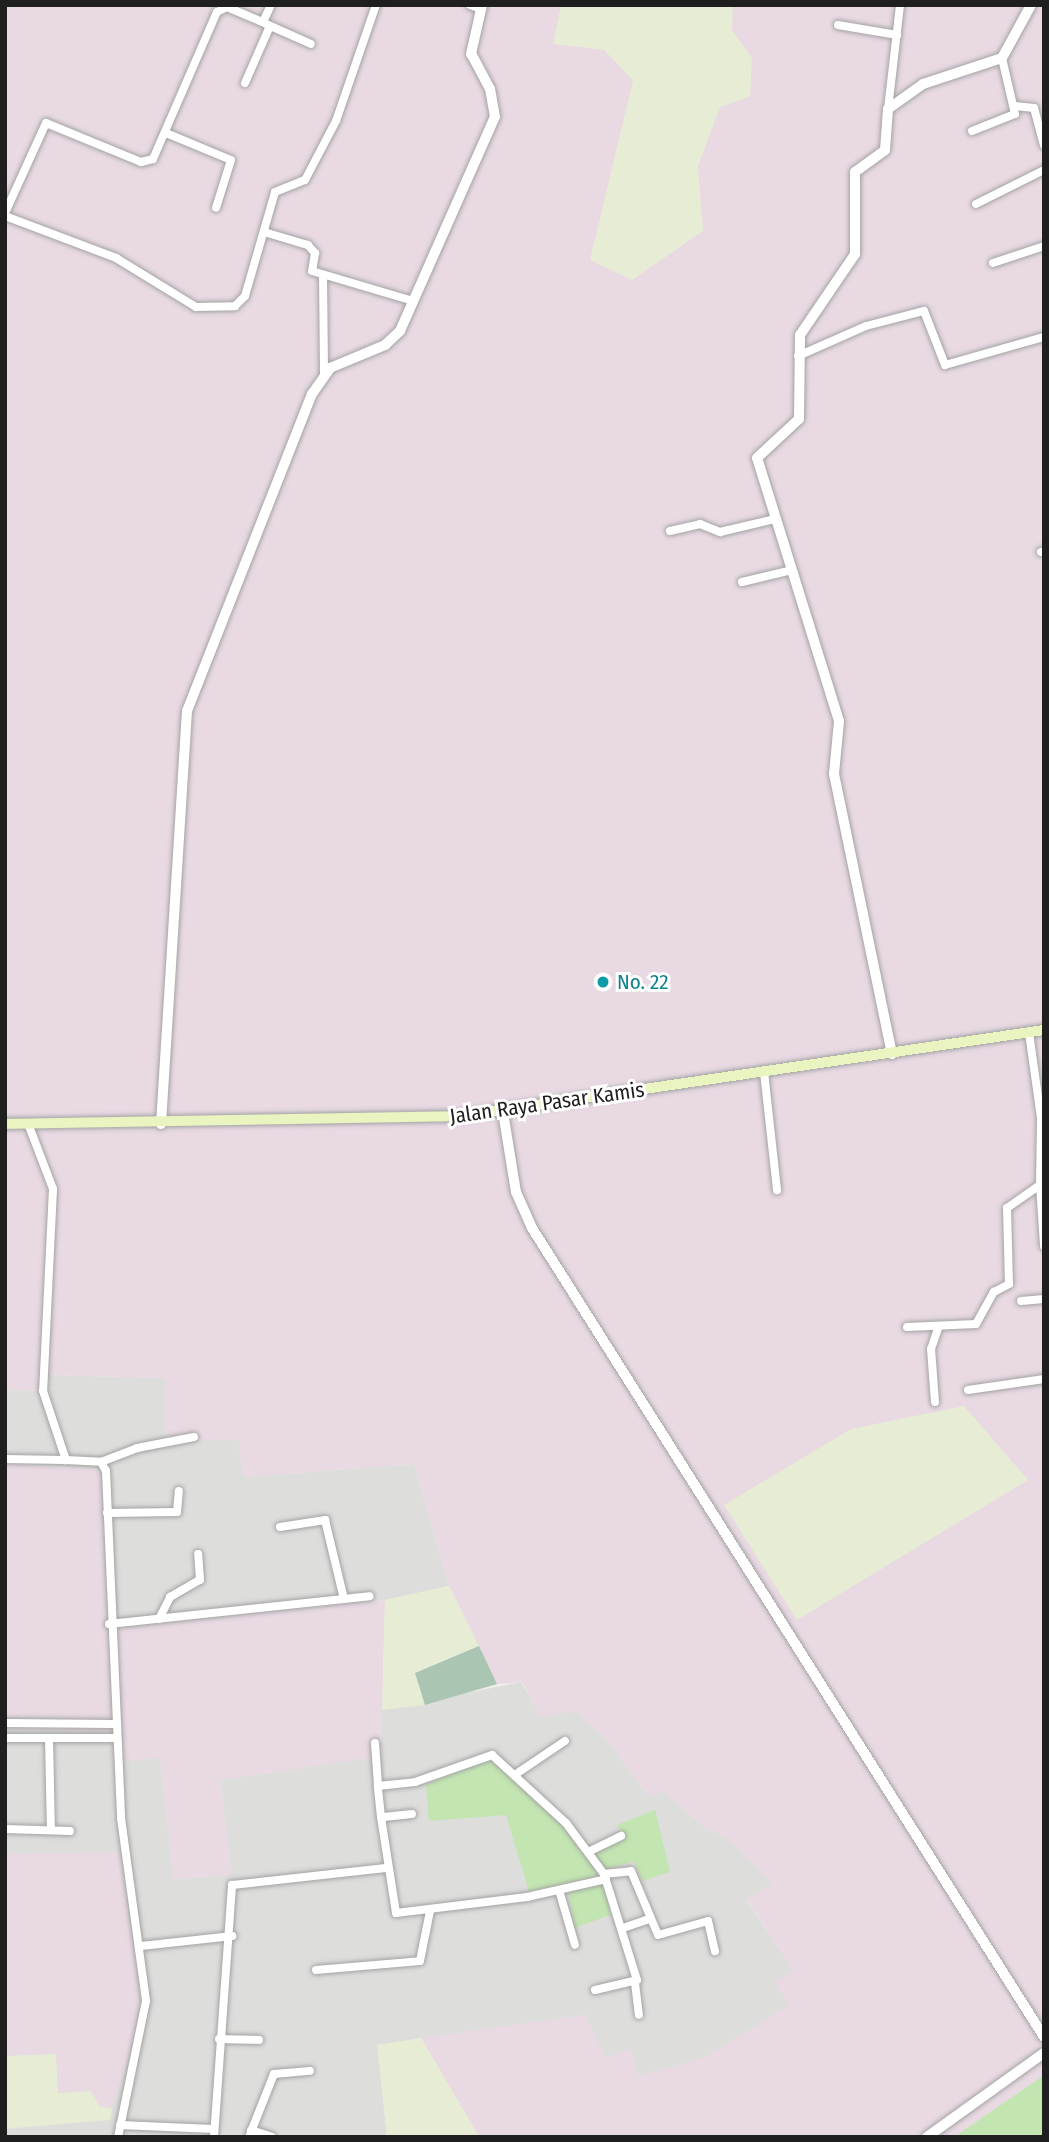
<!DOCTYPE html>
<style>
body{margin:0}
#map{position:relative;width:1049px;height:2142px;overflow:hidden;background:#efede7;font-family:"Fira Sans Condensed",sans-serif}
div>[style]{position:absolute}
.residential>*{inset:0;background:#dddddc}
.industrial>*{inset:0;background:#e8d9e3}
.farmland>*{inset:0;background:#e7ecd4}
.grass>*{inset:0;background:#c3e5b1}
.cemetery>*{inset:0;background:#aac6b2}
.roads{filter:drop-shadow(0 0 2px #a3a3a3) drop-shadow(0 0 2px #a3a3a3)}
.minor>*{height:8px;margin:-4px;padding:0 4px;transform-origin:4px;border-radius:4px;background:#fff}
.tertiary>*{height:10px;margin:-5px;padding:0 5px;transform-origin:5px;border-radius:5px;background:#fff}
.secondary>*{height:10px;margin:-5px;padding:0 5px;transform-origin:5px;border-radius:5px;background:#eaf4c0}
.dots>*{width:19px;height:19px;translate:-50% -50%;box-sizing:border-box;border:4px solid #fff;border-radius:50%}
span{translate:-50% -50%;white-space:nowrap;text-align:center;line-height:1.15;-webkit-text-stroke:6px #fff;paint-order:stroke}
.culture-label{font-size:21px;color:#0d838f}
.left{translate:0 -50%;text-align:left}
.street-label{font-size:21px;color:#1f1f1f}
.frame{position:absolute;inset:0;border:7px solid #1f1f1f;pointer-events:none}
</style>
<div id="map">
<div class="residential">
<i style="clip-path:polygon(47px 1375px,165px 1378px,239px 1440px,243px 1477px,414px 1464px,449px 1586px,385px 1600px,105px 1628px,101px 1470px,5px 1463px,5px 1390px,49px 1391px)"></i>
<i style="clip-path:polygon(521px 1682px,541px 1716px,576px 1710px,611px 1744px,649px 1797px,663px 1791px,708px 1830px,728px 1838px,773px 1884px,747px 1900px,794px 1971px,790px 2005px,706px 2057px,638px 2077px,605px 2058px,584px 2015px,378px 2045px,387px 2137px,5px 2137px,5px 1729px,108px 1731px,160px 1758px,174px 1880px,231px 1874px,220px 1780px,380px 1756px,382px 1710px)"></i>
</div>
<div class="industrial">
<i style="clip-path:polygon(5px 5px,1044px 5px,1044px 2075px,954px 2137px,479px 2137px,421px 2038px,584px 2015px,605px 2057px,631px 2049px,638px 2077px,706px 2057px,789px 2005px,775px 1982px,793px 1970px,747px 1899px,773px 1884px,728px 1838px,708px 1830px,663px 1791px,649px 1797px,611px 1744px,576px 1711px,541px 1717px,522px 1682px,497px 1684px,449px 1586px,414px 1464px,243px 1477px,238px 1440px,165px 1440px,165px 1378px,48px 1375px,50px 1391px,5px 1390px)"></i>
<i style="clip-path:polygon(5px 1463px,102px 1470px,106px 1628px,385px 1600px,381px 1756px,220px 1780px,231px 1874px,174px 1880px,160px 1758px,115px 1763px,108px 1731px,5px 1729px)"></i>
<i style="clip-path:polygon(119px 1852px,137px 1963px,137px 2032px,112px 2108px,100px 2107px,91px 2091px,58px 2093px,56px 2054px,5px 2056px,5px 1854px)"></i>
</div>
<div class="farmland">
<i style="clip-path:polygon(561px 5px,733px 5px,732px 30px,752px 58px,750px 97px,720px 107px,698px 166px,703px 231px,632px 280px,590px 260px,633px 80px,604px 50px,553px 44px)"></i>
<i style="clip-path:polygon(964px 1406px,1028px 1480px,797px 1620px,724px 1505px,851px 1429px)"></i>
<i style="clip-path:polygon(449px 1586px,479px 1646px,415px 1673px,425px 1705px,382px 1710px,385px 1600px)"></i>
<i style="clip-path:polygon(421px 2038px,479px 2137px,387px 2137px,377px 2045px)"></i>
<i style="clip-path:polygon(56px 2054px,58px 2093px,91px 2091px,100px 2107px,112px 2108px,110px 2120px,5px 2129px,5px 2056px)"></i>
</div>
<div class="grass">
<i style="clip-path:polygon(492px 1751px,595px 1851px,625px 1838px,617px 1825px,655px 1810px,670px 1872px,642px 1881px,634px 1861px,605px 1870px,618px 1912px,575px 1928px,568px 1891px,531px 1898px,506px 1815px,429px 1821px,426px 1785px)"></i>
<i style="clip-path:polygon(1044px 2075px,1044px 2137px,954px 2137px)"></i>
</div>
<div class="cemetery">
<i style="clip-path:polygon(479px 1646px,497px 1684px,425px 1705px,415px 1673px)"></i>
</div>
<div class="roads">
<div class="minor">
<i style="left:470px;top:5px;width:12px;rotate:20deg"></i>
<i style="left:266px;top:24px;width:49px;rotate:24deg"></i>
<i style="left:838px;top:25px;width:60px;rotate:9.6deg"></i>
<i style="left:245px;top:83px;width:62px;rotate:-66.3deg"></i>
<i style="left:1015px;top:106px;width:19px;rotate:6deg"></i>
<i style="left:1034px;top:108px;width:38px;rotate:75deg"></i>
<i style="left:888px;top:109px;width:105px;rotate:-83.4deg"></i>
<i style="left:972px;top:131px;width:46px;rotate:-21.6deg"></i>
<i style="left:1015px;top:114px;width:57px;rotate:-103.1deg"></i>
<i style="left:166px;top:133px;width:70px;rotate:22.6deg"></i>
<i style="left:231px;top:160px;width:50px;rotate:107.4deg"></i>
<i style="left:976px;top:204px;width:76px;rotate:-26.6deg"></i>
<i style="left:5px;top:213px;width:99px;rotate:-65.5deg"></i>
<i style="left:46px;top:123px;width:103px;rotate:22.3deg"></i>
<i style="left:141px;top:162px;width:12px;rotate:-14deg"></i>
<i style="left:153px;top:159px;width:160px;rotate:-66.5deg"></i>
<i style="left:217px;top:12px;width:11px;rotate:-27deg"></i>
<i style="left:227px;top:7px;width:39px;rotate:23deg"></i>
<i style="left:263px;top:22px;width:19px;rotate:-65deg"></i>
<i style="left:5px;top:216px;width:119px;rotate:20.7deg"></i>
<i style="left:116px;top:258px;width:94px;rotate:31.5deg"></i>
<i style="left:196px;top:307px;width:39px;rotate:-1deg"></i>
<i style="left:235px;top:306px;width:14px;rotate:-45deg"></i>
<i style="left:245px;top:296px;width:108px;rotate:-73.9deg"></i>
<i style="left:275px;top:192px;width:32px;rotate:-22deg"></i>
<i style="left:305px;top:180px;width:67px;rotate:-62.3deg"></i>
<i style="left:336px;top:121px;width:123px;rotate:-71deg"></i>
<i style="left:264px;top:232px;width:46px;rotate:16.5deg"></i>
<i style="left:308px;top:245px;width:11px;rotate:49deg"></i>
<i style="left:315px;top:253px;width:18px;rotate:99deg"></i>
<i style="left:312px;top:271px;width:102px;rotate:16.5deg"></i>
<i style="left:993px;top:263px;width:54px;rotate:-18.4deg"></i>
<i style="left:323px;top:275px;width:99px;rotate:89.4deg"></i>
<i style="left:798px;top:356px;width:74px;rotate:-23.8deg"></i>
<i style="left:866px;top:326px;width:60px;rotate:-14.5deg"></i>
<i style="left:924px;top:311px;width:58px;rotate:68.7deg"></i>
<i style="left:945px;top:365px;width:103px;rotate:-15.8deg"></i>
<i style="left:670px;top:531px;width:31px;rotate:-13deg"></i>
<i style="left:700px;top:524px;width:22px;rotate:22deg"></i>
<i style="left:720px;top:532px;width:57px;rotate:-13.3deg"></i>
<i style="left:1041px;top:552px;width:3px;rotate:-18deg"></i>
<i style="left:742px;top:582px;width:51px;rotate:-13.5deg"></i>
<i style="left:764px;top:1072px;width:119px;rotate:83.7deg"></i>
<i style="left:29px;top:1126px;width:67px;rotate:69.1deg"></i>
<i style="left:53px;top:1189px;width:202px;rotate:92.8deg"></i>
<i style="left:43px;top:1391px;width:73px;rotate:71.6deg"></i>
<i style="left:66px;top:1460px;width:35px;rotate:3deg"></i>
<i style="left:101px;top:1462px;width:10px;rotate:61deg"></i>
<i style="left:106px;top:1471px;width:347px;rotate:87.5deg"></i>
<i style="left:121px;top:1818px;width:185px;rotate:82.2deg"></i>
<i style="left:146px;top:2001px;width:139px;rotate:101.6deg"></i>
<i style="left:1040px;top:1185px;width:61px;rotate:86.2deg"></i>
<i style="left:1021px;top:1301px;width:23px;rotate:-5deg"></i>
<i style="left:907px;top:1327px;width:69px;rotate:-2.5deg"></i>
<i style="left:976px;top:1324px;width:37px;rotate:-61deg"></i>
<i style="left:994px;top:1292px;width:17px;rotate:-28deg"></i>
<i style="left:1009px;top:1284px;width:76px;rotate:-91.5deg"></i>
<i style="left:1007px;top:1208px;width:40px;rotate:-34.9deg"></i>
<i style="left:1040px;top:1185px;width:67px;rotate:-89.1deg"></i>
<i style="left:1041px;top:1118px;width:86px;rotate:-98deg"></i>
<i style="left:968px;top:1390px;width:77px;rotate:-8.2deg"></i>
<i style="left:935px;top:1402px;width:53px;rotate:-94.3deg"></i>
<i style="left:931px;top:1349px;width:24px;rotate:-71deg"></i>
<i style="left:5px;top:1459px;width:61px;rotate:0.9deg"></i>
<i style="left:101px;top:1462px;width:39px;rotate:-21deg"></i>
<i style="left:137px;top:1448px;width:58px;rotate:-10.9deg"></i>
<i style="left:107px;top:1513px;width:70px;rotate:-0.8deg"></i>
<i style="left:177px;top:1512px;width:21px;rotate:-85deg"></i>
<i style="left:280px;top:1527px;width:46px;rotate:-8.8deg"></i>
<i style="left:325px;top:1520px;width:81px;rotate:76.5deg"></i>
<i style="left:159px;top:1619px;width:25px;rotate:-63deg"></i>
<i style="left:170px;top:1597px;width:34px;rotate:-30deg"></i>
<i style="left:200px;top:1580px;width:26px;rotate:-94deg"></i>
<i style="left:109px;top:1624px;width:262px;rotate:-6.1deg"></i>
<i style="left:5px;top:1723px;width:109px;rotate:0.5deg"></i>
<i style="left:5px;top:1738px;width:110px"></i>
<i style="left:49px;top:1738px;width:92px;rotate:88.8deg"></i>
<i style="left:375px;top:1743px;width:43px;rotate:86deg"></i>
<i style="left:516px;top:1774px;width:59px;rotate:-34deg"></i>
<i style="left:412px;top:1814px;width:31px;rotate:174deg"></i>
<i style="left:381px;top:1817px;width:97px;rotate:81.1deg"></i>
<i style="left:396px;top:1913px;width:132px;rotate:-7deg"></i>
<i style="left:527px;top:1897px;width:81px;rotate:-12.8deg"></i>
<i style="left:381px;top:1817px;width:31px;rotate:-96deg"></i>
<i style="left:378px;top:1786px;width:37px;rotate:-6deg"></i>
<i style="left:415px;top:1782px;width:82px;rotate:-19.3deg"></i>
<i style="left:492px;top:1755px;width:100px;rotate:42.6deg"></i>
<i style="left:566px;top:1823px;width:64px;rotate:53.3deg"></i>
<i style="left:5px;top:1829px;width:65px;rotate:1.8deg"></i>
<i style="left:588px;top:1852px;width:37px;rotate:-26deg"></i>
<i style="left:559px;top:1890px;width:57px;rotate:73.8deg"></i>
<i style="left:623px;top:1928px;width:28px;rotate:-19deg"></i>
<i style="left:141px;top:1946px;width:92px;rotate:-6.3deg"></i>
<i style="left:316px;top:1970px;width:104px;rotate:-4.9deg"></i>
<i style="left:420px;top:1961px;width:51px;rotate:-78.7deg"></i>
<i style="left:635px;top:1983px;width:32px;rotate:83deg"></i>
<i style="left:595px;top:1990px;width:43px;rotate:-13.4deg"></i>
<i style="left:637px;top:1980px;width:111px;rotate:-107.3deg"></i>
<i style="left:604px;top:1874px;width:27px;rotate:-6deg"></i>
<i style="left:631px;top:1871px;width:69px;rotate:67.1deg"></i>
<i style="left:658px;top:1935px;width:52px;rotate:-15.6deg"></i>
<i style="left:708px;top:1921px;width:31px;rotate:77deg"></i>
<i style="left:219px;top:2039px;width:40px;rotate:1.4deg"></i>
<i style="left:120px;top:2125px;width:94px;rotate:2.4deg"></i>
<i style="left:251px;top:2130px;width:22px;rotate:18deg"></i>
<i style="left:214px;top:2137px;width:253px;rotate:-85.9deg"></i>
<i style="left:232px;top:1885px;width:155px;rotate:-6.3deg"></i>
<i style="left:249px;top:2137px;width:68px;rotate:-68.4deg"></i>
<i style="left:274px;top:2074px;width:36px;rotate:-5deg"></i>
</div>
<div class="tertiary">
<i style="left:892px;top:1054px;width:286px;rotate:-101.7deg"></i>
<i style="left:834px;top:774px;width:53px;rotate:-84.6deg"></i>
<i style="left:839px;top:721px;width:275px;rotate:-107.3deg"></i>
<i style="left:757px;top:458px;width:57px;rotate:-42.9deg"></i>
<i style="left:799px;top:419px;width:84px;rotate:-89.3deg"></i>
<i style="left:800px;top:335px;width:98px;rotate:-55.8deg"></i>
<i style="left:855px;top:254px;width:82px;rotate:-90deg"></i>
<i style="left:855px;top:172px;width:37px;rotate:-36deg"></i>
<i style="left:885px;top:150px;width:41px;rotate:-85.8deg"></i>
<i style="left:888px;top:109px;width:43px;rotate:-35.5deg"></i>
<i style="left:923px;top:84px;width:83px;rotate:-18.2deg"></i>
<i style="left:1002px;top:58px;width:60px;rotate:-61.3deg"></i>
<i style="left:503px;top:1112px;width:81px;rotate:80.8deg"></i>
<i style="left:516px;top:1192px;width:39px;rotate:66deg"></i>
<i style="left:532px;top:1228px;width:957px;rotate:57.67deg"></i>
<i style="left:161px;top:1124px;width:414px;rotate:-86.4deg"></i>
<i style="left:187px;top:711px;width:341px;rotate:-68.5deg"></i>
<i style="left:312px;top:394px;width:32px;rotate:-55deg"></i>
<i style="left:330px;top:368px;width:60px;rotate:-22.7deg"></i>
<i style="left:385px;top:345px;width:21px;rotate:-43deg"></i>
<i style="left:400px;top:331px;width:234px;rotate:-66.1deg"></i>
<i style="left:495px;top:117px;width:28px;rotate:-100deg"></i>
<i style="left:490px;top:89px;width:40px;rotate:-118deg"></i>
<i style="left:471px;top:54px;width:50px;rotate:-77.3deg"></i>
<i style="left:927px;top:2137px;width:144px;rotate:-35.7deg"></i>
</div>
<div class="secondary">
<i style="left:5px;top:1124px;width:456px;rotate:-1deg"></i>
<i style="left:461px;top:1116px;width:589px;rotate:-8.39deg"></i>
</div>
</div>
<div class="dots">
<i style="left:603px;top:982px;background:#0f9aa8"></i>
</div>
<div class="culture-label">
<span class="left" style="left:617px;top:982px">No. 22</span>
</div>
<div class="street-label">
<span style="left:547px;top:1103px;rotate:-8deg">Jalan Raya Pasar Kamis</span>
</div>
<div class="frame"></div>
</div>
